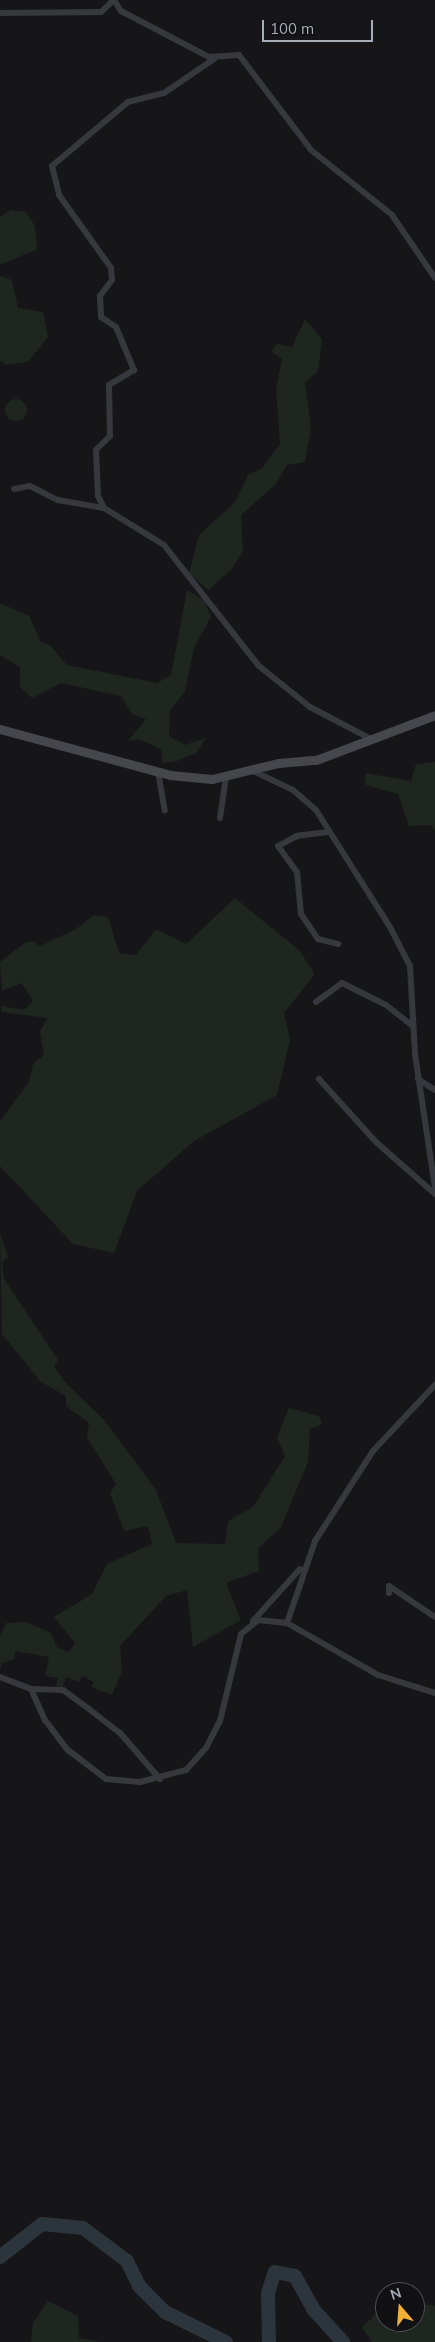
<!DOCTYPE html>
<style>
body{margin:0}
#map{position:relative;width:435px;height:2342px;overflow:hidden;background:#161618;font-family:Mulish,sans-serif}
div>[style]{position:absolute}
.green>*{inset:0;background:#1e261f}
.round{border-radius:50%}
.river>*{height:14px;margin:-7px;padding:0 7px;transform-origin:7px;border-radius:7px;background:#2c353c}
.street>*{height:6px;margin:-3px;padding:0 3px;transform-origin:3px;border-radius:3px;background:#37383d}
.secondary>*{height:9px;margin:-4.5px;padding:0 4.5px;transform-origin:4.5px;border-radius:4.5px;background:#45474d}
span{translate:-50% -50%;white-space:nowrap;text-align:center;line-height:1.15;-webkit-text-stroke:4px #111113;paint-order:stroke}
.north{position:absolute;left:375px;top:2282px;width:50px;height:50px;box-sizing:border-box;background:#111113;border:1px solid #4d4f55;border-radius:50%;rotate:342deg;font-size:14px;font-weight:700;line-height:20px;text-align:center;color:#a8adb8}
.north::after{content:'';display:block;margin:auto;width:18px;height:22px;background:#f2b134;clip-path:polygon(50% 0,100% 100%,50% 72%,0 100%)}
.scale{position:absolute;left:262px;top:20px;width:111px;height:22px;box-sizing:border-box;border:2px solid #a8adb8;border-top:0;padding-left:6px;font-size:15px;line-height:18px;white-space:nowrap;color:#a8adb8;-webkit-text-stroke:4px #111113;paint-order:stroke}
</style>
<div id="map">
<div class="green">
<i style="clip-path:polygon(11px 210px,26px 212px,35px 226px,37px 249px,0 265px,0 217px)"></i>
<i style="clip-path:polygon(0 276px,12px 280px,18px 308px,43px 312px,48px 337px,28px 362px,6px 365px,0 361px)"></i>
<i style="clip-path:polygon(305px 319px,322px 339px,318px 371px,305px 383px,311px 427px,305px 462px,287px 465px,276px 484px,241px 515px,243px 551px,231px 570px,208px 590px,189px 573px,199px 535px,236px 501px,248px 475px,262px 468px,280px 444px,276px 390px,282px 359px,271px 351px,277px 344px,292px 347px)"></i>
<i class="round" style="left:5px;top:399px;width:22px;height:22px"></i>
<i style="clip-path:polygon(187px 590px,205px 601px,211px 617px,194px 647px,185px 692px,170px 710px,169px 736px,185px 745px,206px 738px,196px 753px,177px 761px,163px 763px,161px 749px,139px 739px,128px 741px,146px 719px,132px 714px,121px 696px,61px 683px,32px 698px,20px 687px,20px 667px,0 655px,0 603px,29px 616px,41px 642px,50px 645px,67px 665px,157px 683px,171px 675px)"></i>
<i style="clip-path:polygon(435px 762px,435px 831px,430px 825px,409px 826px,398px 794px,366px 785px,365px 773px,411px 781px,416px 764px)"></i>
<i style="clip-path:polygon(235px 898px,299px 950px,315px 974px,284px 1013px,290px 1040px,277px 1095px,194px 1141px,137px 1191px,114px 1253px,73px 1244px,0 1166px,0 1121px,29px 1082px,33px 1064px,44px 1055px,40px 1032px,47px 1018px,2px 1012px,1px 1006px,24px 1010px,33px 1001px,22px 983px,2px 991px,0 962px,23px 944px,32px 941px,40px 946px,76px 929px,94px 915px,108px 917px,119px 953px,136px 955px,156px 929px,186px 944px)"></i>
<i style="clip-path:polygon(0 1233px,8px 1257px,2px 1262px,4px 1279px,58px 1360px,54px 1366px,65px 1382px,105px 1421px,156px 1490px,176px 1543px,225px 1544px,228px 1521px,253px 1507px,285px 1456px,277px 1437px,289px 1408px,319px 1416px,322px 1424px,310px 1429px,308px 1462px,281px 1527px,258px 1549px,259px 1571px,226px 1583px,241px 1620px,193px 1647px,187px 1590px,166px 1596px,120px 1646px,122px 1671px,112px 1695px,91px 1687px,94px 1682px,82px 1676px,79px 1682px,66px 1677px,62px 1688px,56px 1686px,58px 1678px,45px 1676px,49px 1657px,16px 1651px,14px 1659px,2px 1663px,0 1670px,0 1636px,6px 1623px,26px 1622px,51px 1633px,57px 1647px,69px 1652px,75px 1643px,54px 1617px,92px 1594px,107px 1564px,152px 1544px,148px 1526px,124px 1531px,110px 1493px,116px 1484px,87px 1437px,89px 1423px,66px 1406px,66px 1396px,41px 1382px,2px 1334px)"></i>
<i style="clip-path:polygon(48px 2301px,78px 2316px,79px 2338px,99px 2342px,31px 2342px,33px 2323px)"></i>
<i style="clip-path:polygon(415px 2302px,435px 2306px,435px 2342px,372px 2342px,362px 2328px,385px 2303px,385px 2322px,415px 2322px)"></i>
</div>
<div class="river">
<i style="left:0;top:2257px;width:53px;rotate:-38.2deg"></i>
<i style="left:42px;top:2224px;width:41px;rotate:5.6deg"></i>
<i style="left:83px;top:2228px;width:55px;rotate:36.9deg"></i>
<i style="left:127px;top:2261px;width:28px;rotate:64deg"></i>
<i style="left:139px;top:2286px;width:37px;rotate:45deg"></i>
<i style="left:165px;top:2312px;width:68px;rotate:26.2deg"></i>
<i style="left:269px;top:2342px;width:49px;rotate:-91.2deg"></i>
<i style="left:268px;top:2293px;width:22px;rotate:-72deg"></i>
<i style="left:275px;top:2272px;width:20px;rotate:11deg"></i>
<i style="left:295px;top:2276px;width:38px;rotate:61deg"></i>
<i style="left:313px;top:2309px;width:45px;rotate:47.7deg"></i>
</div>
<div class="street">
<i style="left:114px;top:0;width:13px;rotate:58deg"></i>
<i style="left:121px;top:11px;width:99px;rotate:27.6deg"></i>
<i style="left:209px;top:57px;width:30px;rotate:-4deg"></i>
<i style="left:239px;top:55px;width:119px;rotate:52.8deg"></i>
<i style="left:311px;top:150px;width:104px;rotate:38.7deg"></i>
<i style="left:392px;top:215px;width:76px;rotate:55.7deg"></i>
<i style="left:0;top:13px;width:101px;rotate:-0.6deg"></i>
<i style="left:101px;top:12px;width:18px;rotate:-43deg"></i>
<i style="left:214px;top:59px;width:60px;rotate:145.8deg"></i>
<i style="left:164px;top:93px;width:37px;rotate:166deg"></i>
<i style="left:128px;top:102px;width:99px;rotate:139.9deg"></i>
<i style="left:52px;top:166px;width:30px;rotate:76deg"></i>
<i style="left:59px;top:195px;width:90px;rotate:54.5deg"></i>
<i style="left:111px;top:268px;width:12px;rotate:85deg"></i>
<i style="left:112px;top:280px;width:20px;rotate:127deg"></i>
<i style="left:100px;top:296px;width:21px;rotate:87deg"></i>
<i style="left:101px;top:317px;width:18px;rotate:34deg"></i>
<i style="left:116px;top:327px;width:47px;rotate:67.3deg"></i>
<i style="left:134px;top:370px;width:29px;rotate:149deg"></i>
<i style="left:109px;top:385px;width:51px;rotate:88.9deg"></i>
<i style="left:110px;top:436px;width:20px;rotate:135deg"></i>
<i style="left:96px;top:450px;width:46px;rotate:87.5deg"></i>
<i style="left:98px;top:496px;width:13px;rotate:63deg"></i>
<i style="left:104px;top:508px;width:70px;rotate:31.7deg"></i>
<i style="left:164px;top:545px;width:154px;rotate:51.9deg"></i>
<i style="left:259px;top:666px;width:65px;rotate:38.8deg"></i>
<i style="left:310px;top:707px;width:67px;rotate:27.7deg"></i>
<i style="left:14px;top:489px;width:16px;rotate:-11deg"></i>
<i style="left:30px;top:486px;width:31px;rotate:27deg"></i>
<i style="left:58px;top:500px;width:47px;rotate:9.9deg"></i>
<i style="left:253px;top:771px;width:44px;rotate:25.4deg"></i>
<i style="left:293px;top:790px;width:30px;rotate:41deg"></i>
<i style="left:316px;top:810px;width:138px;rotate:57.7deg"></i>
<i style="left:390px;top:927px;width:44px;rotate:62.9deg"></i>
<i style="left:410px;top:966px;width:88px;rotate:86.7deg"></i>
<i style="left:415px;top:1054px;width:135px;rotate:81.5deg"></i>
<i style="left:158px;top:772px;width:39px;rotate:80deg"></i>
<i style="left:220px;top:818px;width:41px;rotate:-81.7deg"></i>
<i style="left:328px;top:832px;width:31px;rotate:173deg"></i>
<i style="left:297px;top:836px;width:21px;rotate:152deg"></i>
<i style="left:278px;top:846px;width:32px;rotate:54deg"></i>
<i style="left:297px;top:872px;width:42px;rotate:84.6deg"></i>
<i style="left:301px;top:914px;width:30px;rotate:56deg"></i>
<i style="left:318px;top:939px;width:21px;rotate:14deg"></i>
<i style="left:316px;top:1002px;width:32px;rotate:-36deg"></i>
<i style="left:342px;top:983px;width:49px;rotate:26.6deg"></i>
<i style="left:386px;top:1005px;width:33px;rotate:38deg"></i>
<i style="left:319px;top:1079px;width:85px;rotate:47.9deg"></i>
<i style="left:376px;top:1142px;width:79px;rotate:41.4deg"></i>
<i style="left:418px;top:1079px;width:20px;rotate:33deg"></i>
<i style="left:389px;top:1593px;width:7px;rotate:-90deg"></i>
<i style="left:389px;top:1586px;width:55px;rotate:34deg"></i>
<i style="left:253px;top:1621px;width:70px;rotate:-47.9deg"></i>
<i style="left:287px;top:1623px;width:105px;rotate:29.7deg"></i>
<i style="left:378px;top:1675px;width:60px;rotate:17.5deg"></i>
<i style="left:0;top:1677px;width:33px;rotate:21deg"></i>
<i style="left:31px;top:1689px;width:34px;rotate:66deg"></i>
<i style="left:45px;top:1720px;width:38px;rotate:53deg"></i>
<i style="left:68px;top:1750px;width:48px;rotate:37.3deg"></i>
<i style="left:106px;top:1779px;width:34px;rotate:5deg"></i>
<i style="left:140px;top:1782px;width:48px;rotate:-14.6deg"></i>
<i style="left:186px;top:1770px;width:30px;rotate:-48deg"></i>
<i style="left:206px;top:1748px;width:30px;rotate:-63deg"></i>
<i style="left:220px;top:1721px;width:89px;rotate:-76.4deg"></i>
<i style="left:241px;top:1634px;width:22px;rotate:-39deg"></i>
<i style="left:258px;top:1620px;width:29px;rotate:6deg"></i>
<i style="left:287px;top:1623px;width:87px;rotate:-71.1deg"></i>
<i style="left:315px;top:1541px;width:107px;rotate:-57.2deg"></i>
<i style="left:373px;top:1451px;width:91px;rotate:-46.8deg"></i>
<i style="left:31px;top:1689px;width:32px;rotate:2deg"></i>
<i style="left:63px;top:1690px;width:32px;rotate:36deg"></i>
<i style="left:89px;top:1709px;width:39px;rotate:38deg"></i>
<i style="left:120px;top:1733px;width:61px;rotate:49deg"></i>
</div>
<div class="secondary">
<i style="left:0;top:729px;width:176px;rotate:15.1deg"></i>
<i style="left:170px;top:775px;width:42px;rotate:5.4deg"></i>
<i style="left:212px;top:779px;width:68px;rotate:-13.6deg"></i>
<i style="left:278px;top:763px;width:38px;rotate:-5deg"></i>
<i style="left:316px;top:760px;width:127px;rotate:-20.7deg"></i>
</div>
<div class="north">N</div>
<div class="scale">100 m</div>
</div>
